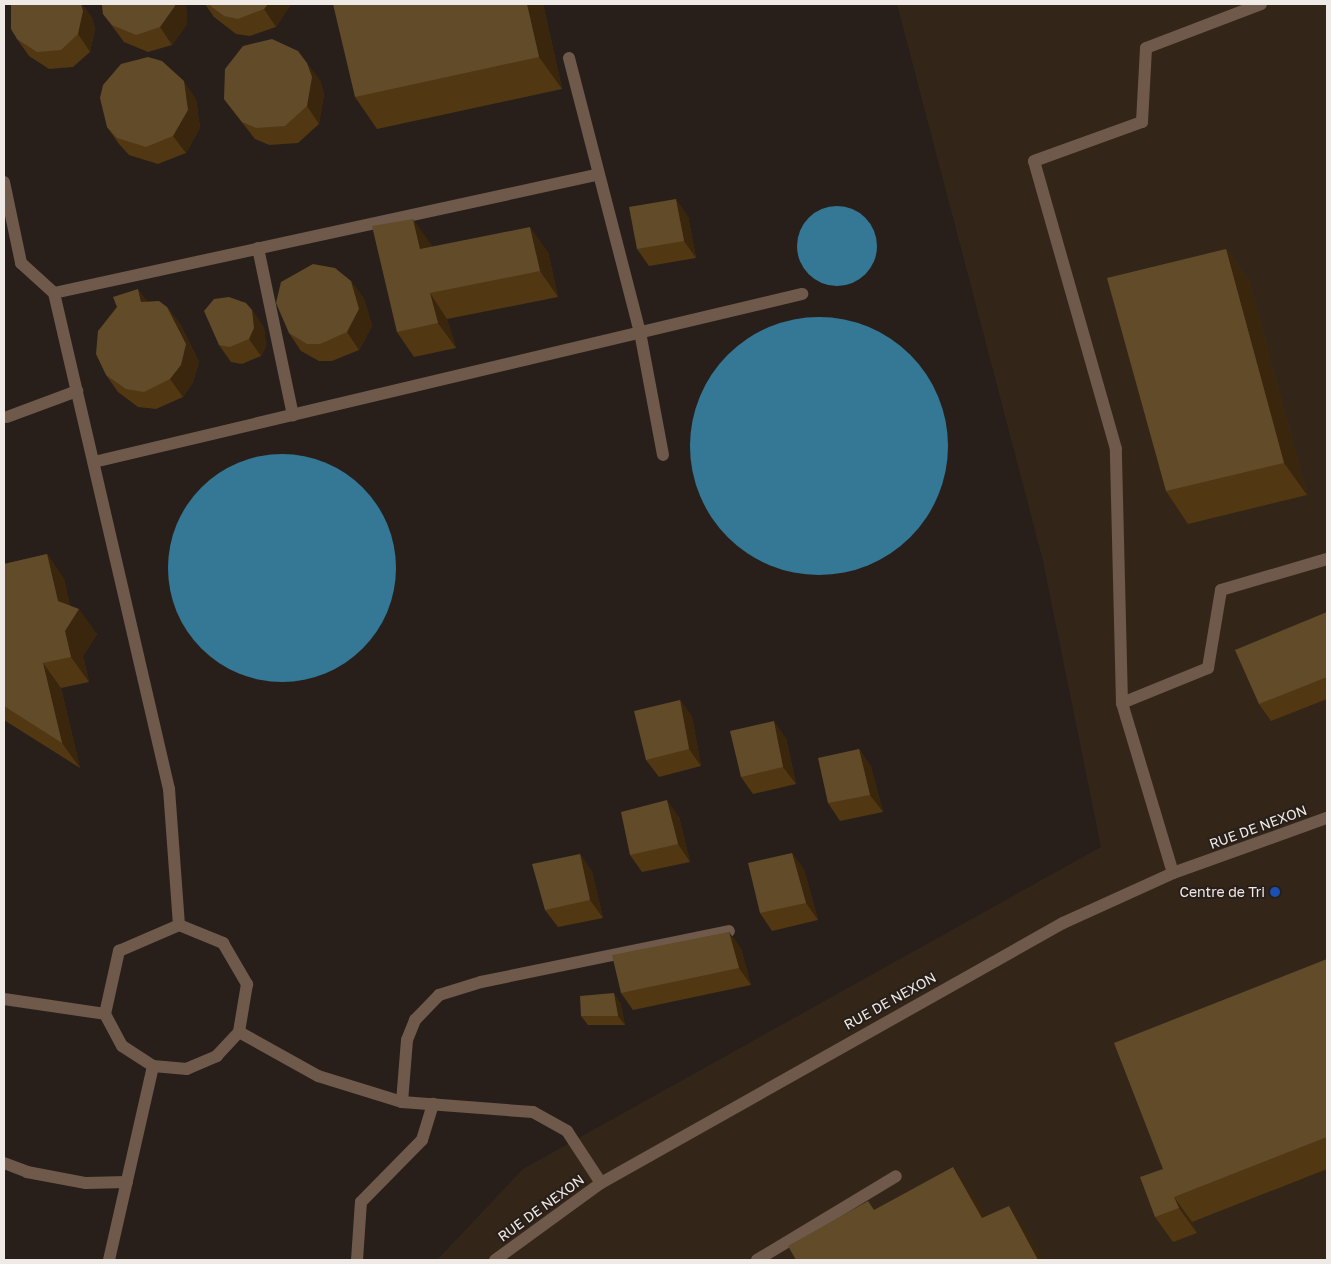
<!DOCTYPE html>
<style>
body{margin:0}
#map{position:relative;width:1331px;height:1264px;overflow:hidden;background:#281f1a;font-family:"Golos Text",sans-serif}
div>[style]{position:absolute}
.industrial>*{inset:0;background:#332619}
.water>*{inset:0;background:#357896}
.round{border-radius:50%}
.minor>*{height:12px;margin:-6px;padding:0 6px;transform-origin:6px;border-radius:6px;background:#6f594b}
.wall>*{inset:0;background:#513712}
.shaded-wall>*{inset:0;background:#39260c}
.building>*{inset:0;background:#624b29}
.dots>*{width:14px;height:14px;translate:-50% -50%;box-sizing:border-box;border:2px solid #281f1a;border-radius:50%}
span{translate:-50% -50%;white-space:nowrap;text-align:center;line-height:1.15;-webkit-text-stroke:4px #281f1a;paint-order:stroke}
.street-label{font-size:14px;color:#f0eae6}
.poi-label{font-size:14px;color:#f0eae6}
.right{translate:-100% -50%;text-align:right}
.frame{position:absolute;inset:0;border:5px solid #f0eae6;pointer-events:none}
</style>
<div id="map">
<div class="industrial">
<i style="clip-path:polygon(897px 4px,1327px 4px,1327px 1260px,437px 1260px,523px 1169px,1101px 847px,1043px 561px)"></i>
</div>
<div class="water">
<i class="round" style="left:797px;top:206px;width:80px;height:80px"></i>
<i class="round" style="left:690px;top:317px;width:258px;height:258px"></i>
<i class="round" style="left:168px;top:454px;width:228px;height:228px"></i>
</div>
<div class="minor">
<i style="left:569px;top:58px;width:283px;rotate:75.5deg"></i>
<i style="left:640px;top:332px;width:125px;rotate:79.4deg"></i>
<i style="left:4px;top:182px;width:83px;rotate:78.1deg"></i>
<i style="left:21px;top:263px;width:45px;rotate:42.3deg"></i>
<i style="left:54px;top:293px;width:509px;rotate:76.95deg"></i>
<i style="left:169px;top:789px;width:136px;rotate:85.8deg"></i>
<i style="left:258px;top:248px;width:171px;rotate:78.2deg"></i>
<i style="left:54px;top:293px;width:555px;rotate:-12.28deg"></i>
<i style="left:7px;top:417px;width:75px;rotate:-20.4deg"></i>
<i style="left:94px;top:462px;width:728px;rotate:-13.35deg"></i>
<i style="left:1122px;top:703px;width:93px;rotate:-22.1deg"></i>
<i style="left:1208px;top:668px;width:79px;rotate:-80.5deg"></i>
<i style="left:1221px;top:590px;width:110px;rotate:-16.3deg"></i>
<i style="left:1173px;top:873px;width:177px;rotate:-106.7deg"></i>
<i style="left:1122px;top:703px;width:254px;rotate:-91.4deg"></i>
<i style="left:1116px;top:449px;width:299px;rotate:-105.9deg"></i>
<i style="left:1034px;top:161px;width:115px;rotate:-19.9deg"></i>
<i style="left:1142px;top:122px;width:74px;rotate:-86.9deg"></i>
<i style="left:1146px;top:48px;width:123px;rotate:-20.9deg"></i>
<i style="left:179px;top:925px;width:48px;rotate:22.2deg"></i>
<i style="left:223px;top:943px;width:48px;rotate:59.7deg"></i>
<i style="left:247px;top:984px;width:49px;rotate:99.5deg"></i>
<i style="left:239px;top:1032px;width:33px;rotate:133deg"></i>
<i style="left:217px;top:1056px;width:33px;rotate:157deg"></i>
<i style="left:187px;top:1069px;width:34px;rotate:-175deg"></i>
<i style="left:153px;top:1066px;width:37px;rotate:-147deg"></i>
<i style="left:122px;top:1046px;width:36px;rotate:-118deg"></i>
<i style="left:105px;top:1014px;width:65px;rotate:-77.5deg"></i>
<i style="left:119px;top:951px;width:65px;rotate:-23.4deg"></i>
<i style="left:4px;top:999px;width:102px;rotate:8.4deg"></i>
<i style="left:239px;top:1032px;width:90px;rotate:29.1deg"></i>
<i style="left:318px;top:1076px;width:88px;rotate:17.2deg"></i>
<i style="left:402px;top:1102px;width:131px;rotate:4.4deg"></i>
<i style="left:533px;top:1112px;width:39px;rotate:29deg"></i>
<i style="left:567px;top:1131px;width:62px;rotate:56.8deg"></i>
<i style="left:402px;top:1102px;width:62px;rotate:-85.4deg"></i>
<i style="left:407px;top:1040px;width:22px;rotate:-68deg"></i>
<i style="left:415px;top:1020px;width:35px;rotate:-46deg"></i>
<i style="left:439px;top:995px;width:44px;rotate:-17.2deg"></i>
<i style="left:481px;top:982px;width:253px;rotate:-11.6deg"></i>
<i style="left:4px;top:1163px;width:25px;rotate:21deg"></i>
<i style="left:27px;top:1172px;width:60px;rotate:10.6deg"></i>
<i style="left:86px;top:1183px;width:41px;rotate:-1.4deg"></i>
<i style="left:109px;top:1260px;width:199px;rotate:-77.2deg"></i>
<i style="left:357px;top:1260px;width:58px;rotate:-86.1deg"></i>
<i style="left:361px;top:1202px;width:87px;rotate:-45.5deg"></i>
<i style="left:422px;top:1140px;width:38px;rotate:-73deg"></i>
<i style="left:495px;top:1260px;width:131px;rotate:-36deg"></i>
<i style="left:601px;top:1183px;width:530px;rotate:-29.37deg"></i>
<i style="left:1063px;top:923px;width:121px;rotate:-24.4deg"></i>
<i style="left:1173px;top:873px;width:164px;rotate:-19.7deg"></i>
<i style="left:757px;top:1260px;width:162px;rotate:-31.1deg"></i>
</div>
<div class="wall">
<i style="clip-path:polygon(11px 4px,82px 4px,92px 18px,95px 29px,90px 52px,73px 67px,49px 69px,29px 56px,17px 39px)"></i>
<i style="clip-path:polygon(102px 4px,186px 4px,187px 24px,172px 45px,148px 52px,124px 42px,103px 14px)"></i>
<i style="clip-path:polygon(205px 4px,291px 4px,276px 27px,250px 36px,236px 34px,214px 17px)"></i>
<i style="clip-path:polygon(543px 4px,562px 89px,377px 129px,355px 97px)"></i>
<i style="clip-path:polygon(320px 80px,324px 94px,319px 124px,298px 143px,269px 145px,255px 139px,237px 116px,224px 99px)"></i>
<i style="clip-path:polygon(196px 99px,200px 128px,186px 153px,158px 164px,129px 155px,119px 144px,107px 127px)"></i>
<i style="clip-path:polygon(688px 216px,696px 258px,649px 266px,637px 249px)"></i>
<i style="clip-path:polygon(431px 244px,432px 247px,548px 252px,558px 297px,447px 319px,456px 348px,414px 357px,397px 332px)"></i>
<i style="clip-path:polygon(1226px 249px,1249px 281px,1307px 495px,1188px 524px,1166px 491px)"></i>
<i style="clip-path:polygon(351px 281px,364px 299px,372px 326px,359px 350px,332px 361px,319px 361px,301px 351px,289px 333px)"></i>
<i style="clip-path:polygon(147px 302px,167px 307px,180px 324px,199px 362px,193px 382px,183px 397px,156px 409px,138px 407px,118px 392px,106px 375px)"></i>
<i style="clip-path:polygon(252px 310px,264px 328px,266px 346px,261px 356px,242px 364px,231px 362px,219px 345px)"></i>
<i style="clip-path:polygon(47px 554px,64px 579px,70px 606px,97px 634px,83px 656px,89px 682px,61px 688px,80px 768px,4px 720px,4px 564px)"></i>
<i style="clip-path:polygon(1327px 612px,1327px 699px,1271px 721px,1259px 704px)"></i>
<i style="clip-path:polygon(680px 700px,692px 717px,701px 766px,659px 777px,646px 760px)"></i>
<i style="clip-path:polygon(786px 738px,796px 784px,753px 794px,741px 777px)"></i>
<i style="clip-path:polygon(859px 749px,871px 767px,883px 812px,840px 821px,828px 803px)"></i>
<i style="clip-path:polygon(679px 817px,690px 862px,642px 872px,630px 855px)"></i>
<i style="clip-path:polygon(792px 853px,804px 870px,818px 920px,772px 931px,760px 913px)"></i>
<i style="clip-path:polygon(580px 854px,592px 872px,603px 918px,558px 927px,545px 910px)"></i>
<i style="clip-path:polygon(729px 932px,741px 949px,751px 985px,633px 1010px,621px 993px)"></i>
<i style="clip-path:polygon(1327px 959px,1327px 1169px,1192px 1222px,1197px 1233px,1173px 1242px,1155px 1217px,1163px 1169px)"></i>
<i style="clip-path:polygon(620px 1002px,625px 1025px,588px 1025px,581px 1016px)"></i>
</div>
<div class="shaded-wall">
<i style="clip-path:polygon(81px 4px,82px 4px,92px 18px,95px 29px,90px 52px,78px 34px)"></i>
<i style="clip-path:polygon(175px 4px,186px 4px,187px 24px,172px 45px,160px 27px)"></i>
<i style="clip-path:polygon(268px 4px,291px 4px,276px 27px,264px 9px)"></i>
<i style="clip-path:polygon(527px 4px,543px 4px,562px 89px,539px 57px)"></i>
<i style="clip-path:polygon(307px 63px,320px 80px,324px 94px,319px 124px,307px 106px)"></i>
<i style="clip-path:polygon(184px 81px,196px 99px,200px 128px,186px 153px,173px 136px)"></i>
<i style="clip-path:polygon(676px 199px,688px 216px,696px 258px,684px 241px)"></i>
<i style="clip-path:polygon(413px 219px,431px 244px,438px 275px,420px 249px)"></i>
<i style="clip-path:polygon(530px 227px,548px 252px,558px 297px,540px 271px)"></i>
<i style="clip-path:polygon(1226px 249px,1249px 281px,1307px 495px,1284px 463px)"></i>
<i style="clip-path:polygon(351px 281px,364px 299px,372px 326px,359px 350px,347px 332px)"></i>
<i style="clip-path:polygon(138px 289px,151px 306px,141px 302px)"></i>
<i style="clip-path:polygon(430px 293px,447px 319px,456px 348px,438px 323px)"></i>
<i style="clip-path:polygon(167px 307px,180px 324px,199px 362px,193px 382px,183px 397px,170px 379px)"></i>
<i style="clip-path:polygon(252px 310px,264px 328px,266px 346px,261px 356px,249px 339px)"></i>
<i style="clip-path:polygon(47px 554px,64px 579px,73px 618px,79px 609px,97px 634px,83px 656px,89px 682px,71px 657px)"></i>
<i style="clip-path:polygon(43px 663px,61px 688px,80px 768px,62px 743px)"></i>
<i style="clip-path:polygon(680px 700px,692px 717px,701px 766px,689px 749px)"></i>
<i style="clip-path:polygon(774px 721px,786px 738px,796px 784px,783px 767px)"></i>
<i style="clip-path:polygon(859px 749px,871px 767px,883px 812px,870px 795px)"></i>
<i style="clip-path:polygon(667px 800px,679px 817px,690px 862px,678px 844px)"></i>
<i style="clip-path:polygon(792px 853px,804px 870px,818px 920px,806px 903px)"></i>
<i style="clip-path:polygon(580px 854px,592px 872px,603px 918px,590px 900px)"></i>
<i style="clip-path:polygon(729px 932px,741px 949px,751px 985px,739px 968px)"></i>
<i style="clip-path:polygon(614px 993px,620px 1002px,625px 1025px,618px 1016px)"></i>
<i style="clip-path:polygon(953px 1167px,976px 1199px,1004px 1250px,982px 1218px)"></i>
<i style="clip-path:polygon(1174px 1197px,1192px 1222px,1197px 1233px,1179px 1208px)"></i>
<i style="clip-path:polygon(1009px 1206px,1031px 1238px,1043px 1260px,1038px 1260px)"></i>
</div>
<div class="building">
<i style="clip-path:polygon(11px 4px,81px 4px,83px 11px,78px 34px,61px 50px,37px 52px,17px 39px,11px 29px)"></i>
<i style="clip-path:polygon(102px 4px,175px 4px,175px 6px,160px 27px,136px 35px,112px 25px,103px 14px)"></i>
<i style="clip-path:polygon(208px 4px,268px 4px,264px 9px,238px 19px,224px 16px)"></i>
<i style="clip-path:polygon(333px 4px,527px 4px,539px 57px,355px 97px)"></i>
<i style="clip-path:polygon(272px 39px,298px 51px,307px 63px,312px 77px,307px 106px,285px 126px,256px 128px,242px 122px,224px 99px,225px 69px,243px 46px)"></i>
<i style="clip-path:polygon(148px 57px,162px 61px,184px 81px,188px 110px,173px 136px,146px 147px,117px 138px,107px 127px,100px 98px,103px 85px,121px 64px)"></i>
<i style="clip-path:polygon(676px 199px,684px 241px,637px 249px,629px 207px)"></i>
<i style="clip-path:polygon(413px 219px,420px 249px,530px 227px,540px 271px,430px 293px,438px 323px,397px 332px,372px 226px)"></i>
<i style="clip-path:polygon(1226px 249px,1284px 463px,1166px 491px,1107px 278px)"></i>
<i style="clip-path:polygon(313px 264px,335px 268px,351px 281px,359px 309px,347px 332px,320px 344px,307px 344px,289px 333px,276px 303px,281px 282px)"></i>
<i style="clip-path:polygon(138px 289px,141px 302px,159px 301px,167px 307px,186px 344px,181px 365px,170px 379px,144px 392px,126px 389px,106px 375px,96px 354px,98px 331px,117px 307px,113px 297px)"></i>
<i style="clip-path:polygon(229px 297px,246px 303px,252px 310px,254px 328px,249px 339px,230px 347px,219px 345px,204px 311px,214px 299px)"></i>
<i style="clip-path:polygon(47px 554px,58px 601px,79px 609px,65px 631px,71px 657px,43px 663px,62px 743px,4px 706px,4px 564px)"></i>
<i style="clip-path:polygon(1327px 612px,1327px 677px,1259px 704px,1235px 650px)"></i>
<i style="clip-path:polygon(680px 700px,689px 749px,646px 760px,634px 711px)"></i>
<i style="clip-path:polygon(774px 721px,783px 767px,741px 777px,730px 731px)"></i>
<i style="clip-path:polygon(859px 749px,870px 795px,828px 803px,818px 758px)"></i>
<i style="clip-path:polygon(667px 800px,678px 844px,630px 855px,621px 812px)"></i>
<i style="clip-path:polygon(792px 853px,806px 903px,760px 913px,748px 863px)"></i>
<i style="clip-path:polygon(580px 854px,590px 900px,545px 910px,532px 864px)"></i>
<i style="clip-path:polygon(729px 932px,739px 968px,621px 993px,612px 955px)"></i>
<i style="clip-path:polygon(1327px 959px,1327px 1137px,1174px 1197px,1179px 1208px,1155px 1217px,1140px 1177px,1163px 1169px,1114px 1043px)"></i>
<i style="clip-path:polygon(614px 993px,618px 1016px,581px 1016px,580px 996px)"></i>
<i style="clip-path:polygon(953px 1167px,982px 1218px,1009px 1206px,1038px 1260px,796px 1260px,788px 1246px,868px 1201px,874px 1210px)"></i>
</div>
<div class="dots">
<i style="left:1275px;top:892px;background:#1a4fb4"></i>
</div>
<div class="street-label">
<span style="left:1258px;top:827px;rotate:-20deg">RUE DE NEXON</span>
<span style="left:890px;top:1001px;rotate:-29deg">RUE DE NEXON</span>
<span style="left:541px;top:1208px;rotate:-36deg">RUE DE NEXON</span>
</div>
<div class="poi-label">
<span class="right" style="left:1265px;top:892px">Centre de Tri</span>
</div>
<div class="frame"></div>
</div>
